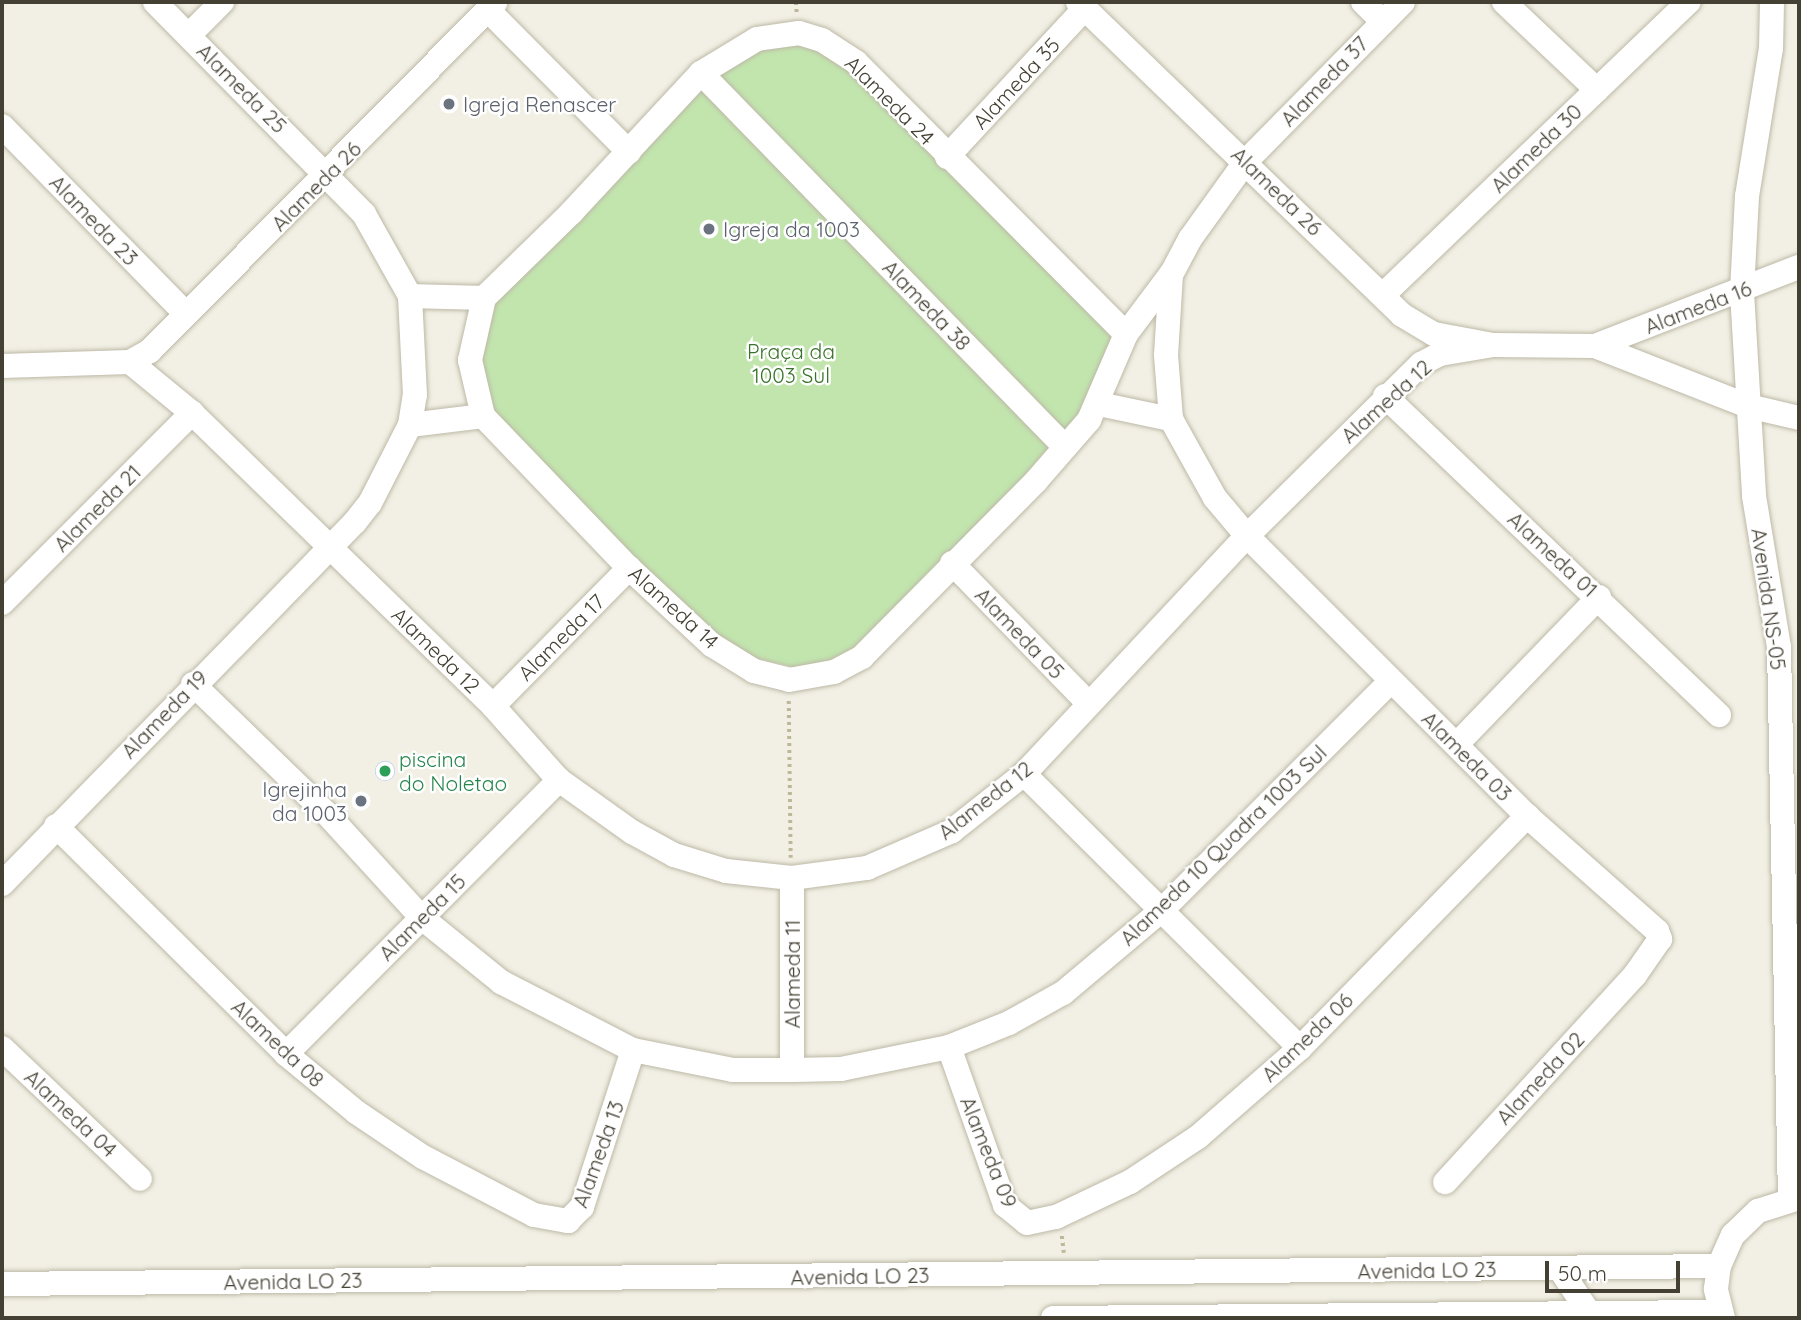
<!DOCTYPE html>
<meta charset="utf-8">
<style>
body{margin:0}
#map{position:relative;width:1801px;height:1320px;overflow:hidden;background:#f2f0e4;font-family:Quicksand,sans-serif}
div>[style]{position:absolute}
.green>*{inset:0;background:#c2e5ae}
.water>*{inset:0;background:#a2c0ed}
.round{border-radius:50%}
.path>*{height:3.5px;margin-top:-1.75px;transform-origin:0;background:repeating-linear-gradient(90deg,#beb899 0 3.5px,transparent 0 7px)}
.roads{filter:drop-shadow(0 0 2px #bdb9a7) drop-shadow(0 0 2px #bdb9a7)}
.minor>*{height:24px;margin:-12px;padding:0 12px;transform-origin:12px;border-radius:12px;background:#fff}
.dots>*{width:19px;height:19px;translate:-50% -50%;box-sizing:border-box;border:4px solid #fff;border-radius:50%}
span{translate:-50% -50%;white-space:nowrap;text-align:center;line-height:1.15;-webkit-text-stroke:5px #fff;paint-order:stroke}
.street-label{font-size:21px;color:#444134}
.worship-label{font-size:21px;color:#5b616d}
.left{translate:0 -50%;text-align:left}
.right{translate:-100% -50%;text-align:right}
.park-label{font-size:21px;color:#38732a}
.leisure-label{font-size:21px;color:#27864d}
.frame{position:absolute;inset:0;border:4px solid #444134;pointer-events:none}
.scale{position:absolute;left:1545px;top:1261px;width:135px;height:32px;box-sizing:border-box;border:4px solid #444134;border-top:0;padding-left:9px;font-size:21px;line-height:24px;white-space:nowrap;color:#444134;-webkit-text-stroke:5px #fff;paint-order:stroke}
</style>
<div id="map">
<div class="green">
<i style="clip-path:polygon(799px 33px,877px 80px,1126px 334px,1099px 404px,875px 641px,822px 674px,712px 648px,482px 414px,470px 360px,484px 298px,713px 65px)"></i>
</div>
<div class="water">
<i class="round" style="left:375px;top:761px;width:20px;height:20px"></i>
</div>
<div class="path">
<i style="left:796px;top:2px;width:12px;rotate:85deg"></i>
<i style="left:789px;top:701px;width:157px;rotate:89.3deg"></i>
<i style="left:1062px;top:1236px;width:17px;rotate:83deg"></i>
</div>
<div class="roads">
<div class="minor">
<i style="left:1078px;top:2px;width:450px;rotate:44deg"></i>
<i style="left:1402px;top:315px;width:37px;rotate:31deg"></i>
<i style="left:1434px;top:334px;width:60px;rotate:10.6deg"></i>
<i style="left:1493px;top:345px;width:102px;rotate:0.6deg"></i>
<i style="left:1595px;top:346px;width:219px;rotate:-21.2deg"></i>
<i style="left:1363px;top:2px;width:27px;rotate:45deg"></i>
<i style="left:1403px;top:2px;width:223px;rotate:134.6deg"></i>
<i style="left:1246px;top:161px;width:96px;rotate:125.7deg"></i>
<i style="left:1190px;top:239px;width:40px;rotate:118deg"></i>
<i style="left:1171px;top:274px;width:81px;rotate:93.5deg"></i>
<i style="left:1166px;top:355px;width:64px;rotate:85.5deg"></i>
<i style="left:1171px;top:419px;width:90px;rotate:60.9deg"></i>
<i style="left:1215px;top:498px;width:50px;rotate:49.9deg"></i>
<i style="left:1247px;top:536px;width:396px;rotate:45deg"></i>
<i style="left:1527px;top:816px;width:174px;rotate:41.5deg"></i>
<i style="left:1657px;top:931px;width:9px;rotate:69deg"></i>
<i style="left:1660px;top:939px;width:44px;rotate:124.8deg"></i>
<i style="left:1635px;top:975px;width:281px;rotate:132.5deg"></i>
<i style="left:1504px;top:2px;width:128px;rotate:43.4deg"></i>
<i style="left:1772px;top:2px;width:46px;rotate:91.2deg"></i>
<i style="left:1771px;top:48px;width:150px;rotate:99.2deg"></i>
<i style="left:1747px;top:196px;width:96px;rotate:93deg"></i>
<i style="left:1742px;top:292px;width:204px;rotate:86.6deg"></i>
<i style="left:1754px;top:496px;width:153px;rotate:80.6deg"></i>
<i style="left:1779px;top:647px;width:552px;rotate:88.86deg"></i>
<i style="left:488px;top:10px;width:200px;rotate:45.2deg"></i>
<i style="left:189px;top:35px;width:47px;rotate:-45deg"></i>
<i style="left:701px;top:73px;width:522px;rotate:45.78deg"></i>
<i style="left:2px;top:126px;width:263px;rotate:45.6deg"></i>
<i style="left:947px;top:157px;width:202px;rotate:-47.2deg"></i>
<i style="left:1384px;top:294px;width:422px;rotate:-43.8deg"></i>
<i style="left:410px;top:296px;width:74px;rotate:1.5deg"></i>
<i style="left:1126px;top:334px;width:383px;rotate:-134.8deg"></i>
<i style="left:856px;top:62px;width:40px;rotate:-147.1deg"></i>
<i style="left:822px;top:40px;width:24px;rotate:-163deg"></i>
<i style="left:799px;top:33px;width:42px;rotate:171.9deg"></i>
<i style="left:757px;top:39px;width:66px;rotate:148.7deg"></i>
<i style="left:701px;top:73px;width:190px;rotate:132.9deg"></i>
<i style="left:572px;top:212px;width:123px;rotate:135.7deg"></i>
<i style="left:484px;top:298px;width:64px;rotate:102.7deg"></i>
<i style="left:470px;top:360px;width:57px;rotate:76.9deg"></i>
<i style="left:483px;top:416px;width:211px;rotate:46.2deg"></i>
<i style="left:629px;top:568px;width:113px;rotate:42.9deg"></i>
<i style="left:712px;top:645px;width:49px;rotate:31.8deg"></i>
<i style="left:754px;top:671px;width:36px;rotate:14deg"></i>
<i style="left:789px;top:680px;width:46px;rotate:-10.1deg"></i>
<i style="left:834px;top:672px;width:32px;rotate:-28deg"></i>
<i style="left:862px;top:657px;width:247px;rotate:-45.3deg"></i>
<i style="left:1036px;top:481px;width:81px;rotate:-49deg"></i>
<i style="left:1089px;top:420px;width:94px;rotate:-66.7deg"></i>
<i style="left:1126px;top:334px;width:75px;rotate:-53.1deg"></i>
<i style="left:1595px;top:346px;width:164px;rotate:21.4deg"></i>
<i style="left:1748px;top:406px;width:52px;rotate:13.2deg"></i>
<i style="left:130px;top:362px;width:80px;rotate:39.4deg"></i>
<i style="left:192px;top:413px;width:420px;rotate:44.2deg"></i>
<i style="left:493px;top:706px;width:99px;rotate:48.3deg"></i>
<i style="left:559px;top:780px;width:90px;rotate:35.5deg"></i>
<i style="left:632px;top:832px;width:48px;rotate:28.7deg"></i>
<i style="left:674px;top:855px;width:54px;rotate:17.1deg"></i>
<i style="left:726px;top:871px;width:66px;rotate:6.1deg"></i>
<i style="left:792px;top:878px;width:76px;rotate:-7.6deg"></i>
<i style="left:867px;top:868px;width:93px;rotate:-23.5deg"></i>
<i style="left:952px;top:831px;width:92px;rotate:-38.4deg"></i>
<i style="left:1024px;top:774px;width:326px;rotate:-46.9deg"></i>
<i style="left:1247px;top:536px;width:245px;rotate:-44.7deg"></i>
<i style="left:1421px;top:364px;width:21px;rotate:-28deg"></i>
<i style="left:1440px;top:354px;width:54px;rotate:-9.6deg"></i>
<i style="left:2px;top:366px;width:128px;rotate:-1.8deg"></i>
<i style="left:130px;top:362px;width:23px;rotate:-29deg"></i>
<i style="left:150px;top:351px;width:491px;rotate:-45.3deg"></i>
<i style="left:1385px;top:396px;width:462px;rotate:43.7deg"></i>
<i style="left:1099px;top:404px;width:74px;rotate:11.8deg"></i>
<i style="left:410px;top:425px;width:74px;rotate:-7deg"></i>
<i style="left:952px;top:563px;width:194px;rotate:45.8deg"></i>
<i style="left:2px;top:603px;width:269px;rotate:-45deg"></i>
<i style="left:193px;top:684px;width:187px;rotate:44.1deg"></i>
<i style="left:327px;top:814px;width:141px;rotate:47.6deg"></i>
<i style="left:422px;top:918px;width:102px;rotate:39deg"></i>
<i style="left:501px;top:982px;width:148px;rotate:27.3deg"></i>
<i style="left:633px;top:1050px;width:102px;rotate:11.3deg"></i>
<i style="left:733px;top:1070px;width:59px"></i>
<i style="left:792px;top:1070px;width:49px;rotate:-1.2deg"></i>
<i style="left:841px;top:1069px;width:110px;rotate:-11.5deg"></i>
<i style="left:949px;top:1047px;width:65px;rotate:-21.8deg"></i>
<i style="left:1009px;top:1023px;width:62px;rotate:-29.1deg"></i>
<i style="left:1063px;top:993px;width:129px;rotate:-40deg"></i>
<i style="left:1162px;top:910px;width:322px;rotate:-45deg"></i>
<i style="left:493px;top:706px;width:194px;rotate:-45.4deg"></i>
<i style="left:1458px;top:743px;width:203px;rotate:-46deg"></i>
<i style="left:1024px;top:774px;width:389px;rotate:44.8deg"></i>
<i style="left:56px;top:826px;width:324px;rotate:44.7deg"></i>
<i style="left:286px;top:1054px;width:91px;rotate:39.6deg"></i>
<i style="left:356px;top:1112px;width:81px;rotate:33.9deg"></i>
<i style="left:423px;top:1157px;width:125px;rotate:27.6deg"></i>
<i style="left:534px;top:1215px;width:35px;rotate:10deg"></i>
<i style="left:568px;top:1221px;width:20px;rotate:-45deg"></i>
<i style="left:582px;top:1207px;width:165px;rotate:-72deg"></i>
<i style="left:792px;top:878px;width:192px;rotate:90deg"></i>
<i style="left:2px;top:884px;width:506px;rotate:-45.72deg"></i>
<i style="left:355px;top:522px;width:24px;rotate:-52deg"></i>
<i style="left:370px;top:503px;width:88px;rotate:-62.9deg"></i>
<i style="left:410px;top:425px;width:30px;rotate:-81deg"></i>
<i style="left:415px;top:395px;width:99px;rotate:-92.9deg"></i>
<i style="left:410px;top:296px;width:94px;rotate:-119.3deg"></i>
<i style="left:364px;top:214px;width:298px;rotate:-134.6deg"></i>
<i style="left:949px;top:1047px;width:168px;rotate:70.5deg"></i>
<i style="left:1005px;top:1205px;width:28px;rotate:39deg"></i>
<i style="left:1027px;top:1223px;width:30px;rotate:-12deg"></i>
<i style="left:1056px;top:1217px;width:82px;rotate:-25.3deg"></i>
<i style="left:1130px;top:1182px;width:82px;rotate:-33.5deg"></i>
<i style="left:1198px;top:1137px;width:135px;rotate:-41.1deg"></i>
<i style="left:1300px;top:1048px;width:325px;rotate:-45.6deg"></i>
<i style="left:2px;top:1048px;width:190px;rotate:43.5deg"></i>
<i style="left:286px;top:1054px;width:387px;rotate:-45.1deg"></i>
<i style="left:1560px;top:1269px;width:53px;rotate:56.6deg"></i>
<i style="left:2px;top:1284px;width:1717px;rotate:-0.6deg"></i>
<i style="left:1053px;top:1318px;width:667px;rotate:-0.52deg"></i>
<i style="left:1723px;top:1318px;width:30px;rotate:-104deg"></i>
<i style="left:1716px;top:1289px;width:23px;rotate:-83deg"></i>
<i style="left:1719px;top:1266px;width:34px;rotate:-66deg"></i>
<i style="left:1733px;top:1235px;width:35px;rotate:-44deg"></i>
<i style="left:1758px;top:1211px;width:43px;rotate:-17.6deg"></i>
</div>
</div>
<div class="dots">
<i style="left:449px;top:104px;background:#6b7280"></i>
<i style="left:709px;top:229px;background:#6b7280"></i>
<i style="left:385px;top:771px;background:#2e9e5b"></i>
<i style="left:361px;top:801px;background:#6b7280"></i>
</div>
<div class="street-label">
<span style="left:1324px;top:81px;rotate:-46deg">Alameda 37</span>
<span style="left:1016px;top:83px;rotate:-47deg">Alameda 35</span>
<span style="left:242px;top:88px;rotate:45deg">Alameda 25</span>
<span style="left:890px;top:100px;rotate:45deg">Alameda 24</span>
<span style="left:1536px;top:148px;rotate:-44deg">Alameda 30</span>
<span style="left:316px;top:186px;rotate:-45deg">Alameda 26</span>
<span style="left:1277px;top:191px;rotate:44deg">Alameda 26</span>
<span style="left:94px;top:220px;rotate:46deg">Alameda 23</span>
<span style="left:927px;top:305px;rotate:46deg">Alameda 38</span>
<span style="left:1698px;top:307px;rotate:-21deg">Alameda 16</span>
<span style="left:1386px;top:401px;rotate:-42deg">Alameda 12</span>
<span style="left:97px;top:508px;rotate:-45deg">Alameda 21</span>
<span style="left:1553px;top:554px;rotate:43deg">Alameda 01</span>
<span style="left:1769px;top:599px;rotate:82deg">Avenida NS-05</span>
<span style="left:674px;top:607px;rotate:42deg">Alameda 14</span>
<span style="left:1020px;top:633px;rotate:46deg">Alameda 05</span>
<span style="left:561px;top:637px;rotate:-45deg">Alameda 17</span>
<span style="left:436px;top:650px;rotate:44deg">Alameda 12</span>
<span style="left:164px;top:714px;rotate:-46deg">Alameda 19</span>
<span style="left:1467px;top:756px;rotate:45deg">Alameda 03</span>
<span style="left:985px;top:800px;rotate:-38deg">Alameda 12</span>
<span style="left:1223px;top:845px;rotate:-44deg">Alameda 10 Quadra 1003 Sul</span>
<span style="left:422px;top:917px;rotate:-45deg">Alameda 15</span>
<span style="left:792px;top:974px;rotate:-90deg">Alameda 11</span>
<span style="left:1307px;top:1037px;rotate:-44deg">Alameda 06</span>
<span style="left:278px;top:1043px;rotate:43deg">Alameda 08</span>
<span style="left:1540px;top:1078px;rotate:-47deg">Alameda 02</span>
<span style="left:71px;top:1113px;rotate:43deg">Alameda 04</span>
<span style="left:989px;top:1152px;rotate:68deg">Alameda 09</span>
<span style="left:598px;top:1154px;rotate:-70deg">Alameda 13</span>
<span style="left:1427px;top:1270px;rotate:-1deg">Avenida LO 23</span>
<span style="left:860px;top:1276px;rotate:-1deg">Avenida LO 23</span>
<span style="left:293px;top:1281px;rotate:-1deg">Avenida LO 23</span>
</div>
<div class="worship-label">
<span class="left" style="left:463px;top:104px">Igreja Renascer</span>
<span class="left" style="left:723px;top:229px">Igreja da 1003</span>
<span class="right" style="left:347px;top:801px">Igrejinha<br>da 1003</span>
</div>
<div class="park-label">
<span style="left:791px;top:363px">Praça da<br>1003 Sul</span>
</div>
<div class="leisure-label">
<span class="left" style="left:399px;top:771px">piscina<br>do Noletao</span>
</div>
<div class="frame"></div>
<div class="scale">50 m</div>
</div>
